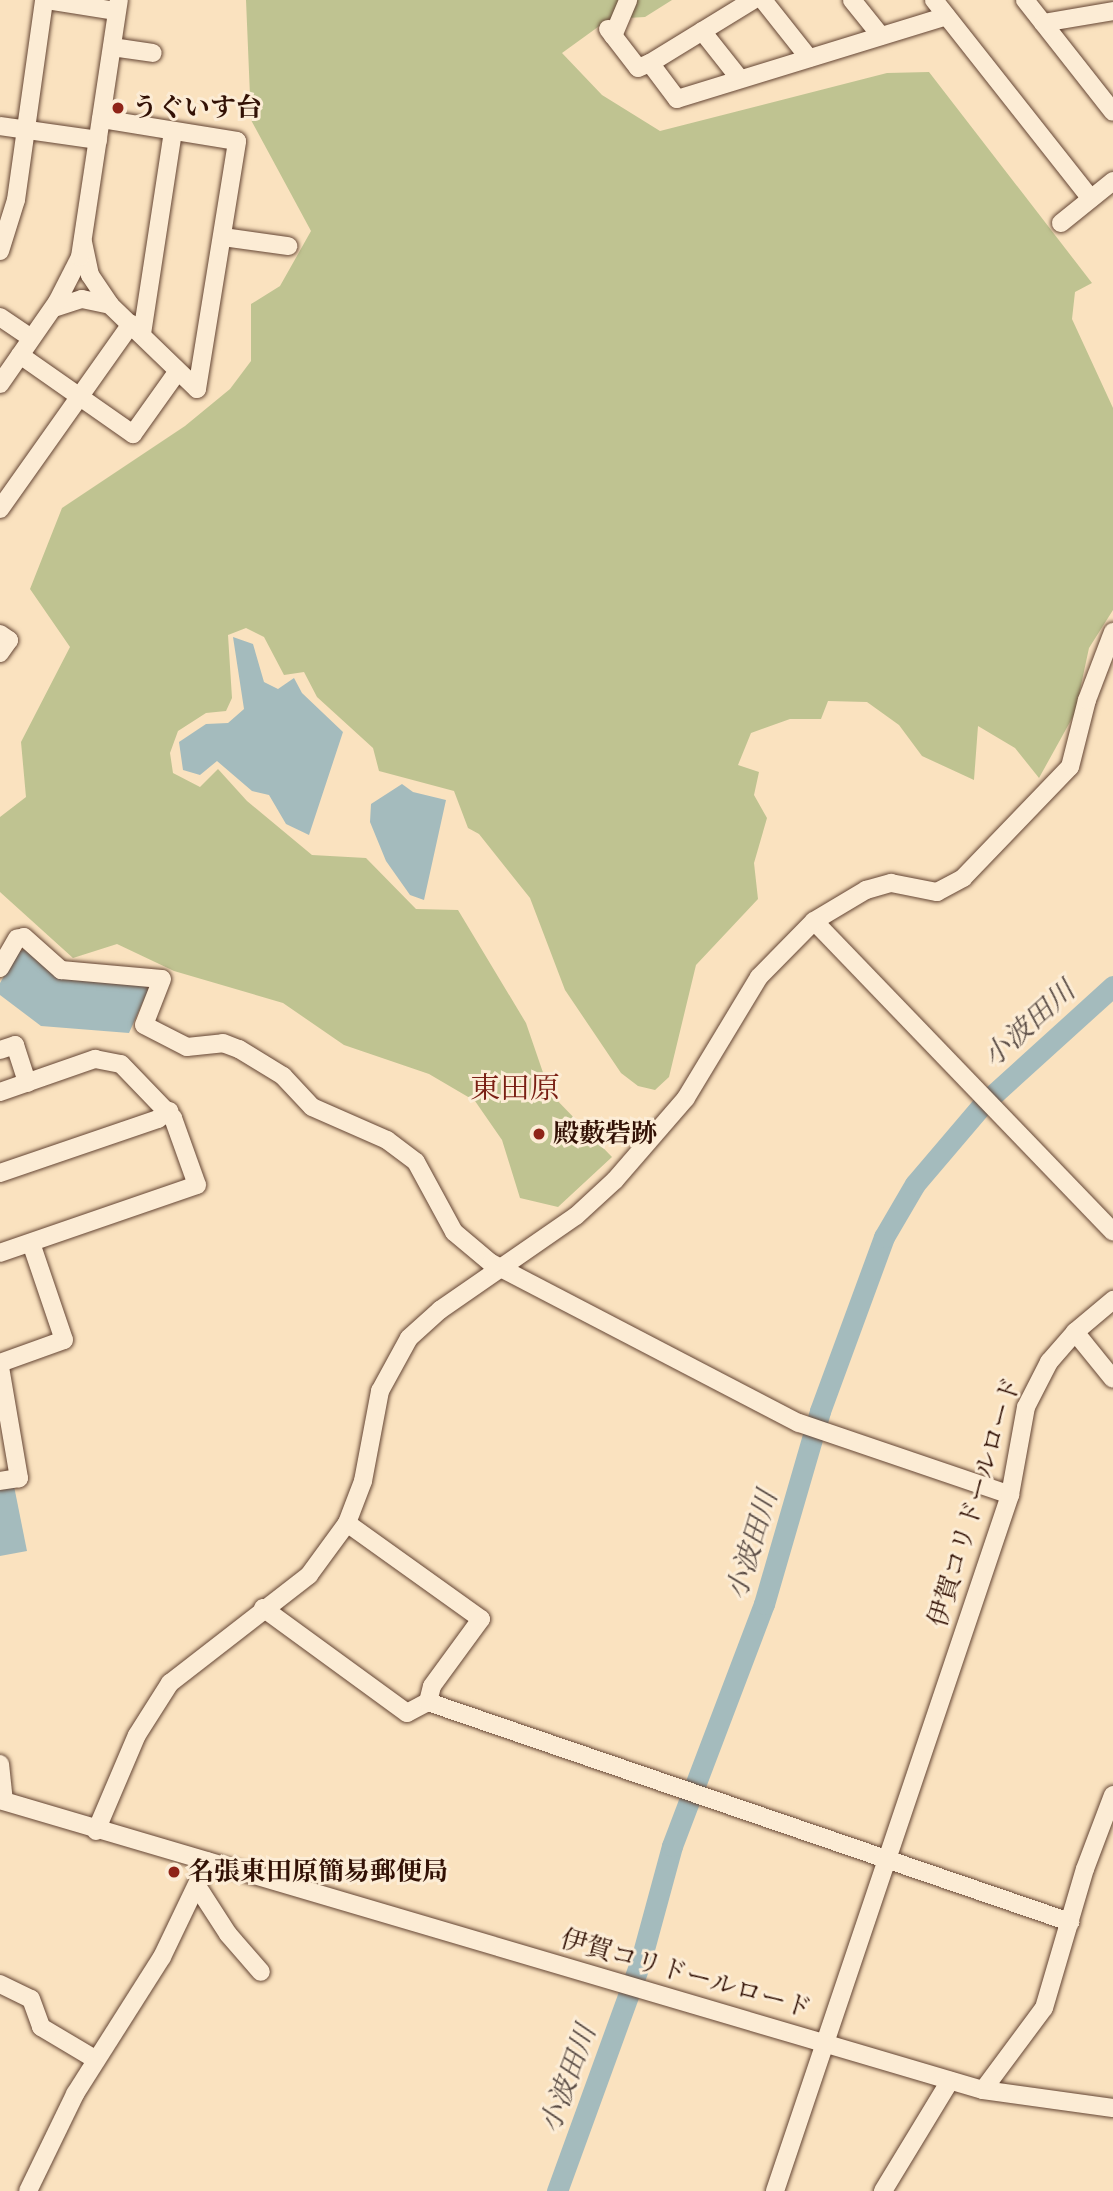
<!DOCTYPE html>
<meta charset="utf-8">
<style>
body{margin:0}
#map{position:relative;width:1113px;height:2191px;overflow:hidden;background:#fae2bf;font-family:Alegreya,"Noto Serif JP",serif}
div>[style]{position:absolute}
.green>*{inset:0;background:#bfc391}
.water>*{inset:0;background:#a4bbbd}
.river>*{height:21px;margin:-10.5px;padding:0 10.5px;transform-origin:10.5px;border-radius:10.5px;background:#a4bbbd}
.roads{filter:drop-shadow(0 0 2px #644534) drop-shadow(0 0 2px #644534)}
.minor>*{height:18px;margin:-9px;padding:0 9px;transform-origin:9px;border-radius:9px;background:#fcecd5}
.dots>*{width:19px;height:19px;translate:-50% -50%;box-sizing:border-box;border:4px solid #fcecd5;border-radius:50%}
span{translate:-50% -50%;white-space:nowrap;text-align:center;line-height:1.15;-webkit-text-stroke:6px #fcecd5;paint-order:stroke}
.poi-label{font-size:26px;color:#321105;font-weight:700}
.left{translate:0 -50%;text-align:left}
.street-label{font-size:26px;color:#321105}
.water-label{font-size:28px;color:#5a4c45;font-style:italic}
.quarter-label{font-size:30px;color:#7a1f14}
</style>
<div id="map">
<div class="green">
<i style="clip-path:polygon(246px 0,672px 0,645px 17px,609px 19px,562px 53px,602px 95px,660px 131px,887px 73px,929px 72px,1092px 283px,1075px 292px,1072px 319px,1113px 408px,1113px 610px,1089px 648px,1075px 713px,1039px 778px,1015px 748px,978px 726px,974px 780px,922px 756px,899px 725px,867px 702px,828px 701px,821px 719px,790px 719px,751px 733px,738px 765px,759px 772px,754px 795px,767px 818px,754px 863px,758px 899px,696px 965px,669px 1077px,655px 1090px,638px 1086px,621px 1073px,565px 990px,530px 898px,479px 834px,468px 828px,454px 791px,379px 771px,373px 748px,317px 697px,304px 672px,284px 675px,264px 637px,246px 628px,228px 635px,232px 698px,226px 711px,206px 713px,178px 731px,170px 753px,173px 773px,200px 787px,218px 769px,247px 801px,312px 855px,366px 858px,416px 909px,458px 910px,526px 1023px,550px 1093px,612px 1157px,558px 1207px,520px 1198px,502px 1140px,475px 1101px,429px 1074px,344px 1045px,283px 1003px,174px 971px,117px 944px,73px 958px,0 892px,0 817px,26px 797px,21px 742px,70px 647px,30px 589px,62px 508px,185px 426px,230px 389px,251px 361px,251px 304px,280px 286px,311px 231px,251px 120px)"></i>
</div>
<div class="water">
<i style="clip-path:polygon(233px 637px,253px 644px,264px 682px,278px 689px,294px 678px,302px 693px,343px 732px,309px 835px,286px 824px,269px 795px,252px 791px,217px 761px,200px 775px,183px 770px,179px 742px,206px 724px,228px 723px,244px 709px)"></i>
<i style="clip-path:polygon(402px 784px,413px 792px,446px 800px,424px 900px,410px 895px,386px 861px,370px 822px,371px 804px)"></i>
<i style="clip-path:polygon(26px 949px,58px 976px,150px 986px,129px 1033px,41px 1026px,0 995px,0 983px,18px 952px)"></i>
<i style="clip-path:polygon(14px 1486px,27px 1551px,0 1556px,0 1489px)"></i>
</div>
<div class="river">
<i style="left:557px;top:2191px;width:246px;rotate:-70deg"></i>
<i style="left:641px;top:1960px;width:118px;rotate:-74.8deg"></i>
<i style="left:672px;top:1846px;width:259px;rotate:-69.2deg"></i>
<i style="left:764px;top:1604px;width:201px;rotate:-73.8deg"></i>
<i style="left:820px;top:1411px;width:185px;rotate:-69.8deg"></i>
<i style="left:884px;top:1237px;width:61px;rotate:-59.7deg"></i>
<i style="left:915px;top:1184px;width:106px;rotate:-49.6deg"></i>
<i style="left:984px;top:1103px;width:174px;rotate:-42.2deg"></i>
</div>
<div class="roads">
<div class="minor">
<i style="left:47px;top:0;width:70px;rotate:9.1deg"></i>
<i style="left:753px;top:0;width:121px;rotate:148.5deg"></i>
<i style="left:650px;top:63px;width:45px;rotate:53.1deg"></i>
<i style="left:677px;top:99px;width:282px;rotate:-17.1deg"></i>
<i style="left:763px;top:0;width:74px;rotate:51.6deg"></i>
<i style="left:852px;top:0;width:46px;rotate:51.1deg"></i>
<i style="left:934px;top:0;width:253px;rotate:51.7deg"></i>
<i style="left:1025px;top:0;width:142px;rotate:51.8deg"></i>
<i style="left:1043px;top:23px;width:71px;rotate:-9.7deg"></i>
<i style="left:608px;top:29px;width:49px;rotate:52.4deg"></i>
<i style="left:638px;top:68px;width:13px;rotate:-23deg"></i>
<i style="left:702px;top:31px;width:61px;rotate:51.6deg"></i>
<i style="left:613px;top:36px;width:39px;rotate:-67deg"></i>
<i style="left:112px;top:47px;width:41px;rotate:8.3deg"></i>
<i style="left:0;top:126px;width:99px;rotate:8.1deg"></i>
<i style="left:1061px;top:223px;width:67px;rotate:-38.9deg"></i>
<i style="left:223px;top:237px;width:66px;rotate:7.9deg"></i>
<i style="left:83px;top:242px;width:34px;rotate:78deg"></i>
<i style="left:90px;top:275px;width:36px;rotate:56deg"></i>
<i style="left:110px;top:305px;width:121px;rotate:44deg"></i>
<i style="left:197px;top:389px;width:251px;rotate:-80.8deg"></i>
<i style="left:237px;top:141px;width:138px;rotate:-170.8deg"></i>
<i style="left:0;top:251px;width:53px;rotate:-72.6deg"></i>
<i style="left:16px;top:200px;width:202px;rotate:-82deg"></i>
<i style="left:54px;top:308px;width:29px;rotate:-18deg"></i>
<i style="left:82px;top:299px;width:29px;rotate:12deg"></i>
<i style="left:0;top:317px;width:37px;rotate:34deg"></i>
<i style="left:142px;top:334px;width:205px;rotate:-81.3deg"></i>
<i style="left:20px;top:355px;width:138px;rotate:35deg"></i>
<i style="left:133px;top:434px;width:77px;rotate:-54.5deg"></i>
<i style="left:0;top:384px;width:100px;rotate:-55.2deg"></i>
<i style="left:57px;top:302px;width:51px;rotate:-62.9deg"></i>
<i style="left:80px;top:257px;width:260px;rotate:-81.4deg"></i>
<i style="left:0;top:509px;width:227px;rotate:-54.7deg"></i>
<i style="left:0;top:634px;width:11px;rotate:34deg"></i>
<i style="left:9px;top:640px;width:16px;rotate:125deg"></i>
<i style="left:814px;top:921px;width:431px;rotate:46.1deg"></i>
<i style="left:0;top:968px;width:34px;rotate:-60deg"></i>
<i style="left:17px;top:939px;width:7px;rotate:-16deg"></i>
<i style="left:24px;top:937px;width:50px;rotate:41.7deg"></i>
<i style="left:61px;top:970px;width:101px;rotate:5.1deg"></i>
<i style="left:162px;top:979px;width:49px;rotate:111.4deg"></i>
<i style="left:144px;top:1025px;width:48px;rotate:27.1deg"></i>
<i style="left:187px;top:1047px;width:36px;rotate:-6deg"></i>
<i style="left:223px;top:1043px;width:17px;rotate:21deg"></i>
<i style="left:239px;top:1049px;width:52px;rotate:31.5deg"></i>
<i style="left:283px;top:1076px;width:42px;rotate:46.9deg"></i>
<i style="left:312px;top:1107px;width:82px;rotate:23.7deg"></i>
<i style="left:387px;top:1140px;width:36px;rotate:37deg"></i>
<i style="left:416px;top:1162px;width:80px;rotate:61.5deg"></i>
<i style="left:454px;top:1232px;width:48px;rotate:40deg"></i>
<i style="left:491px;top:1263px;width:347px;rotate:27.5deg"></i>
<i style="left:799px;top:1423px;width:223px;rotate:18.8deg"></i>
<i style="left:0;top:1050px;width:16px;rotate:-18deg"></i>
<i style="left:15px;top:1045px;width:40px;rotate:72deg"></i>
<i style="left:0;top:1092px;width:101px;rotate:-19.2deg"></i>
<i style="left:95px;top:1059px;width:26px;rotate:11deg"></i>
<i style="left:121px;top:1064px;width:75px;rotate:46.1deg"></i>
<i style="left:173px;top:1118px;width:71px;rotate:70.3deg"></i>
<i style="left:197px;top:1185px;width:208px;rotate:161deg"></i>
<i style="left:0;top:1173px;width:167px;rotate:-18.9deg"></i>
<i style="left:158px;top:1119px;width:14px;rotate:-36deg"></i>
<i style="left:1075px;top:1332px;width:60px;rotate:51deg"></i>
<i style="left:0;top:1363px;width:68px;rotate:-19.8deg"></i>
<i style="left:64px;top:1340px;width:102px;rotate:-108.8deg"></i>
<i style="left:0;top:1367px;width:113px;rotate:80.3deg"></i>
<i style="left:19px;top:1478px;width:19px;rotate:171deg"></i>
<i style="left:263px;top:1608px;width:178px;rotate:36.1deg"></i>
<i style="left:407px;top:1713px;width:24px;rotate:-28deg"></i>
<i style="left:428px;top:1702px;width:16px;rotate:-76deg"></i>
<i style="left:432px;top:1686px;width:83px;rotate:-53.8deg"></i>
<i style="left:481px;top:1619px;width:165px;rotate:-144.4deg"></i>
<i style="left:428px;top:1702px;width:679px;rotate:18.92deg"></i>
<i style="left:0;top:1764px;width:37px;rotate:84deg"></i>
<i style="left:0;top:1800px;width:1025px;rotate:16.44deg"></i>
<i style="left:983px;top:2090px;width:131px;rotate:7.9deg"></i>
<i style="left:96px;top:1831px;width:104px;rotate:-66.9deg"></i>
<i style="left:137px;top:1735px;width:62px;rotate:-57.6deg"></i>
<i style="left:170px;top:1683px;width:176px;rotate:-37.8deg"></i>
<i style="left:309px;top:1575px;width:64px;rotate:-53.8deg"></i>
<i style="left:347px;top:1523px;width:45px;rotate:-69.1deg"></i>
<i style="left:363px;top:1481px;width:92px;rotate:-79.3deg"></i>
<i style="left:380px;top:1391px;width:60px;rotate:-61.3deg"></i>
<i style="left:409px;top:1338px;width:42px;rotate:-42.1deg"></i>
<i style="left:440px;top:1310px;width:165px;rotate:-34.7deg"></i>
<i style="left:576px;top:1216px;width:53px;rotate:-42.7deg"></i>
<i style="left:615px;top:1180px;width:108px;rotate:-49.1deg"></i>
<i style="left:686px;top:1098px;width:141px;rotate:-58.9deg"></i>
<i style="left:759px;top:977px;width:78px;rotate:-45.5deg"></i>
<i style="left:814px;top:921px;width:61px;rotate:-30.8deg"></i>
<i style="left:866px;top:890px;width:26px;rotate:-16deg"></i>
<i style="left:891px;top:883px;width:47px;rotate:11.1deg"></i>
<i style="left:937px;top:892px;width:30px;rotate:-28deg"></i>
<i style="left:963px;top:878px;width:154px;rotate:-46.1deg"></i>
<i style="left:1070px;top:767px;width:69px;rotate:-75.8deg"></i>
<i style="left:1087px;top:700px;width:73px;rotate:-69.1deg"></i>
<i style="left:197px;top:1886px;width:57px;rotate:57.1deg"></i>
<i style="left:228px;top:1934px;width:50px;rotate:49deg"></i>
<i style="left:0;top:1984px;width:34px;rotate:26deg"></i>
<i style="left:31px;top:1999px;width:30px;rotate:70deg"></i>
<i style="left:41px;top:2027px;width:63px;rotate:30.7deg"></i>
<i style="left:983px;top:2090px;width:102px;rotate:-53.4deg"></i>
<i style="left:1044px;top:2008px;width:145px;rotate:-73.6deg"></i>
<i style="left:1085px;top:1869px;width:79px;rotate:-69.3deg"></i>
<i style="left:28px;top:2191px;width:108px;rotate:-64.1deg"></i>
<i style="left:75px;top:2094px;width:162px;rotate:-57.6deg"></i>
<i style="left:162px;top:1957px;width:106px;rotate:-64.4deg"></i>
<i style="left:775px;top:2191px;width:735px;rotate:-71.34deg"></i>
<i style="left:1010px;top:1495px;width:89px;rotate:-79.7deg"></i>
<i style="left:1026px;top:1407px;width:51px;rotate:-62.9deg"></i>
<i style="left:1049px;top:1362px;width:40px;rotate:-49deg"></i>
<i style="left:1075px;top:1332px;width:50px;rotate:-40.1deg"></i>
<i style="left:883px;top:2191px;width:129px;rotate:-58.7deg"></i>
</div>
</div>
<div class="dots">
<i style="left:118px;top:108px;background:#8f2418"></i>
<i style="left:539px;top:1134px;background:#8f2418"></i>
<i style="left:174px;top:1872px;background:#8f2418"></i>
</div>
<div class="poi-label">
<span class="left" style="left:132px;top:108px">うぐいす台</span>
<span class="left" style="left:553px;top:1134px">殿藪砦跡</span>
<span class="left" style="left:188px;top:1872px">名張東田原簡易郵便局</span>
</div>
<div class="street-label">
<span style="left:975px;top:1502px;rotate:-73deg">伊賀コリドールロード</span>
<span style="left:686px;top:1974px;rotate:16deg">伊賀コリドールロード</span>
</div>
<div class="water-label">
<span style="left:1029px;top:1024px;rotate:-42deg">小波田川</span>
<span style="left:752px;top:1545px;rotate:-73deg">小波田川</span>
<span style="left:568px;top:2079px;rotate:-70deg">小波田川</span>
</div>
<div class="quarter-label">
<span style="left:515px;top:1088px">東田原</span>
</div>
</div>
